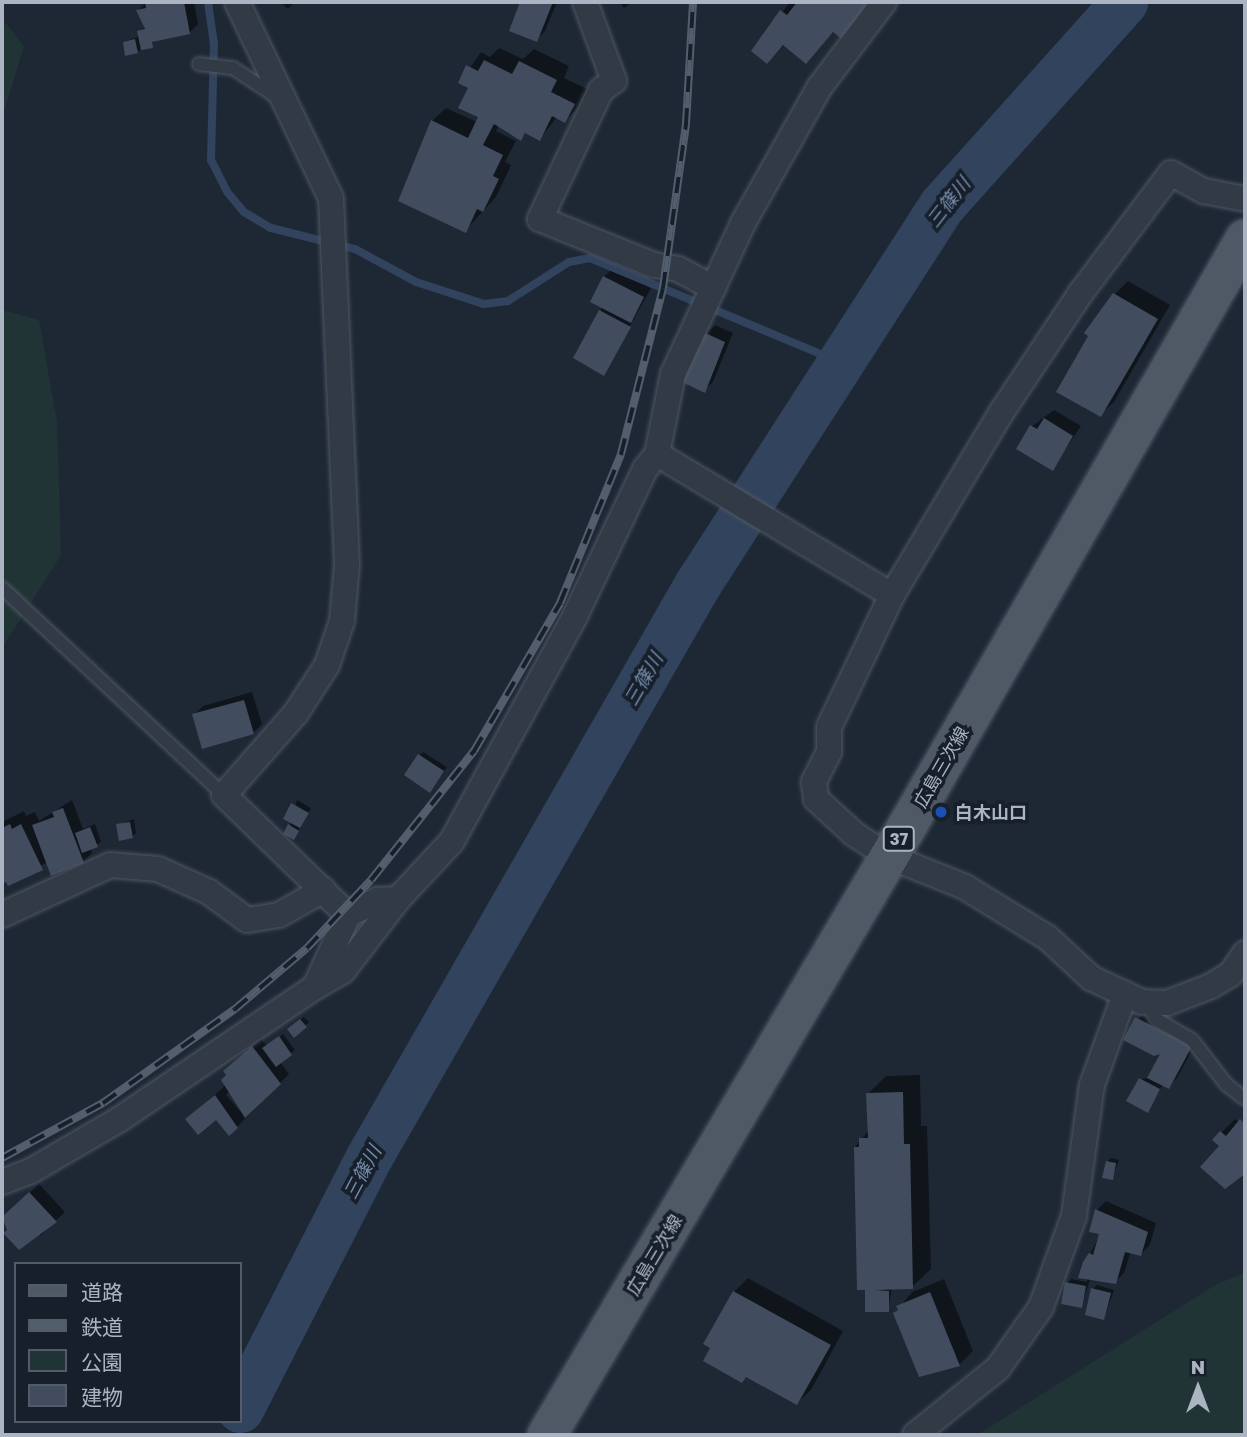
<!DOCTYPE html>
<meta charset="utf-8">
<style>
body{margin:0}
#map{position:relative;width:1247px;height:1437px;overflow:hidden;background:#1e2835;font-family:"Golos Text","Noto Sans JP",sans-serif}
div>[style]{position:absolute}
.green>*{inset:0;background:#203436}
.shadow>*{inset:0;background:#0007}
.stream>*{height:8px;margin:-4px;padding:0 4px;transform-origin:4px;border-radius:4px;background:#31435d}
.river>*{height:47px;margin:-23.5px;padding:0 23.5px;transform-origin:23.5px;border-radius:23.5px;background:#31435d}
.building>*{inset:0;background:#414d5e}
.roads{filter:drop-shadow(0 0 2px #4f5764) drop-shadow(0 0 2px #4f5764)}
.lane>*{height:12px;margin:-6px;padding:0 6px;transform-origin:6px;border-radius:6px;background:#323a46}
.street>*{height:24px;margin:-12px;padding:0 12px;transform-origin:12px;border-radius:12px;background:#323a46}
.primary>*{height:38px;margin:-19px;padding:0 19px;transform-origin:19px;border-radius:19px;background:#4f5966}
.rail>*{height:8px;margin-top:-4px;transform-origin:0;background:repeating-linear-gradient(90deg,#171f2a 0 16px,#535e6d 0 32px);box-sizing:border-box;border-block:2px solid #535e6d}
.dots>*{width:19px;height:19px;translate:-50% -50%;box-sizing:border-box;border:4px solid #171f2a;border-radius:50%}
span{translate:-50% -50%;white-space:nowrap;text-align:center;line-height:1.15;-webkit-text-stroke:7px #171f2a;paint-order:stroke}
.shield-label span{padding:2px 5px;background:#171f2a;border:2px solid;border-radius:5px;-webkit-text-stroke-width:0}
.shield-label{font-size:16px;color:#abb4c3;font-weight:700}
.street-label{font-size:18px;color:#abb4c3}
.poi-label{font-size:18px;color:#abb4c3;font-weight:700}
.left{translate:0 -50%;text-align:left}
.water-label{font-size:19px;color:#738bad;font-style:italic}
.frame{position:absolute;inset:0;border:4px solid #abb4c3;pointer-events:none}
.legend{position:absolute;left:14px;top:1262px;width:228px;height:161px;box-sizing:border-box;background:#171f2a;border:2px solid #525b67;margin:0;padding:9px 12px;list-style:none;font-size:21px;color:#abb4c3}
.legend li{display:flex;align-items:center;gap:14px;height:35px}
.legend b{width:35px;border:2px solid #525b67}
.north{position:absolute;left:1163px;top:1353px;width:70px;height:70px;-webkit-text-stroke:5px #171f2a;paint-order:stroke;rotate:0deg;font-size:19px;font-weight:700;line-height:28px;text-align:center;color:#abb4c3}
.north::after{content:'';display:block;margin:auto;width:24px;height:32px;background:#abb4c3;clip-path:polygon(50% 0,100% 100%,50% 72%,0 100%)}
</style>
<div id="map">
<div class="green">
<i style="clip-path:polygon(2px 2px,2px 19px,24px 46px,2px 118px)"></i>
<i style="clip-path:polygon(2px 310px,39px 320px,57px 422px,61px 555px,2px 648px)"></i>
<i style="clip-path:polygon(1245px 1273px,1245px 1435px,977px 1435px,1217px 1284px)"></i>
</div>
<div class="shadow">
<i style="clip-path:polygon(147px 2px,194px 2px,198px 24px,189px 33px,160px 38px,137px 52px,124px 42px,140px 36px,145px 25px,138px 10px)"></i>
<i style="clip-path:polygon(280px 2px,295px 2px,288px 9px)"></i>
<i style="clip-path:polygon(522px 2px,557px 2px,545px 31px,536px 40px,511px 30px)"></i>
<i style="clip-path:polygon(620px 2px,633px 2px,624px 8px)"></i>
<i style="clip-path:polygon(790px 2px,876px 2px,834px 31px,806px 61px,785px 44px,767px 62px,753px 51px)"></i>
<i style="clip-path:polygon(499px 48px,523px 59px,534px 49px,569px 66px,564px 78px,587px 89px,578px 107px,565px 121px,557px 117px,540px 139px,527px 132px,521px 139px,499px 125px,496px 131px,516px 141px,505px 162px,511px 165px,496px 197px,465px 231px,432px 121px,446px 108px,477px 122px,480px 117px,470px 87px,460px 82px,481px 52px,490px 57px)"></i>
<i style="clip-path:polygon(613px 268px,651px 288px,604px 373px,601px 311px,604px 277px)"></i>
<i style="clip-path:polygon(1128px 281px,1170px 305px,1114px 402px,1100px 415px,1114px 295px)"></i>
<i style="clip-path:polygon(715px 325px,733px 333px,713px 382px,704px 390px,706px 334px)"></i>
<i style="clip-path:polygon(1054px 410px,1081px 426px,1052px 469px,1031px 427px)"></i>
<i style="clip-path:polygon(252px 692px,262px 724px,253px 733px,194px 715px,203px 706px)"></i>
<i style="clip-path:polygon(423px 752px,447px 767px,433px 786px,419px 756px)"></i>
<i style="clip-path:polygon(72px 800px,83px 829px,95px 824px,101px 842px,90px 848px,92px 853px,83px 862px,48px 862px,2px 884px,2px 822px,24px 811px,26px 816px,35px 812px,39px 821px)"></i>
<i style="clip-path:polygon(297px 800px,311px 808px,294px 838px,290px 825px)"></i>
<i style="clip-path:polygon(134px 819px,136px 833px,132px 837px,118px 825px)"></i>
<i style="clip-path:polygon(1146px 1009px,1199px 1037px,1177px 1078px,1168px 1087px,1163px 1084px,1147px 1111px,1140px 1079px,1149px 1078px,1164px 1051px,1125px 1039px)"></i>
<i style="clip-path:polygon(304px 1017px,309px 1022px,305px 1026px,294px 1025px)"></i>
<i style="clip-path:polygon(evenodd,283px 1034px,295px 1050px,280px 1062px,289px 1074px,237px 1127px,196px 1111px,226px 1085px,234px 1062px,261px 1039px,267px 1046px,283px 1034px,230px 1091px,241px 1110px,240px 1111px,226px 1095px,230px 1091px)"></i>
<i style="clip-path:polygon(920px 1075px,921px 1126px,927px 1126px,931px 1269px,912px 1287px,892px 1288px,888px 1310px,867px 1311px,855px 1147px,869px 1130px,868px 1094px,886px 1076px)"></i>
<i style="clip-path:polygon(1235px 1119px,1241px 1124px,1245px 1120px,1245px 1170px,1225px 1187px,1221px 1133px)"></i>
<i style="clip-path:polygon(1111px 1158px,1119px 1160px,1112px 1178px,1107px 1162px)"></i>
<i style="clip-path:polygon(39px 1184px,65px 1212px,40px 1236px,37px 1231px,10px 1230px,2px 1220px)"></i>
<i style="clip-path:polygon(1106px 1201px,1156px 1223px,1150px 1245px,1141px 1254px,1131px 1251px,1124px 1273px,1115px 1282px,1090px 1280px,1081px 1306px,1067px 1283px,1071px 1279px,1087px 1282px,1090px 1254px,1101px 1233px,1097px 1210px)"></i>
<i style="clip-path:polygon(748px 1278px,843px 1331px,811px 1390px,797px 1403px,747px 1376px,742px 1381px,734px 1292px)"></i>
<i style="clip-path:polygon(944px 1279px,973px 1351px,959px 1365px,895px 1313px,912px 1292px)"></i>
<i style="clip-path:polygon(1097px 1285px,1114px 1290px,1104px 1318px,1093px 1289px)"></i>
</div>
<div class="stream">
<i style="left:208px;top:2px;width:42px;rotate:81.9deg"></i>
<i style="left:214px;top:44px;width:116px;rotate:91.5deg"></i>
<i style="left:211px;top:160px;width:37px;rotate:63deg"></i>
<i style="left:228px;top:193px;width:25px;rotate:50deg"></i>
<i style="left:244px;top:212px;width:31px;rotate:31deg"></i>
<i style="left:271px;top:228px;width:87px;rotate:14deg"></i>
<i style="left:355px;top:249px;width:69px;rotate:28.4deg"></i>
<i style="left:416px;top:282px;width:71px;rotate:17.9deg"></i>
<i style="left:484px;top:304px;width:24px;rotate:-7deg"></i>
<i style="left:508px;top:301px;width:72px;rotate:-32.6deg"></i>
<i style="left:569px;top:262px;width:21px;rotate:-11deg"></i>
<i style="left:590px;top:258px;width:271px;rotate:22.6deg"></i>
</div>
<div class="river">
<i style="left:240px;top:1409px;width:283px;rotate:-62.9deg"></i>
<i style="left:369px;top:1157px;width:659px;rotate:-60.17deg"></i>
<i style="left:697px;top:585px;width:452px;rotate:-57.2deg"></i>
<i style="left:942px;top:205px;width:273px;rotate:-48.1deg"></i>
</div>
<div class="building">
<i style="clip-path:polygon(145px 2px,184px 2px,190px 34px,152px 42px,153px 48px,141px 50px,137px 31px,145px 29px,136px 10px,146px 8px)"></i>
<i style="clip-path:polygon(520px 2px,553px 2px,537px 42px,509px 31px)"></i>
<i style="clip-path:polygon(797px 2px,877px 2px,842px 39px,833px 32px,806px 64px,783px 45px,767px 64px,751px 51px,780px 10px,787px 15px)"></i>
<i style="clip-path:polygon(135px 39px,138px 53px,125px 56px,123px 42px)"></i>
<i style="clip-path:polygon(484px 60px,512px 74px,519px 61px,557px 80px,551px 92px,575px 104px,565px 123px,552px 116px,540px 141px,525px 133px,521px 141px,494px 124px,483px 145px,503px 155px,493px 176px,499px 179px,483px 212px,477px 209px,466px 233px,398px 201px,431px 120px,468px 138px,478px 117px,458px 108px,468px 88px,458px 83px,466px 65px,478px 71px)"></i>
<i style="clip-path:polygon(603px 276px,644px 297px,631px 323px,590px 302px)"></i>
<i style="clip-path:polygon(1113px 293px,1158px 319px,1101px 417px,1056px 392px,1088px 336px,1084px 333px)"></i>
<i style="clip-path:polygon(599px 310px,631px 327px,604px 376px,573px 358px)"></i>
<i style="clip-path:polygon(705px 333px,725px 342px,705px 393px,682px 382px)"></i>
<i style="clip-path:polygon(1044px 418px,1073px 436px,1053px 471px,1016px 449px,1030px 425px,1037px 429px)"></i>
<i style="clip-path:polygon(244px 700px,254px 734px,202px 749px,192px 714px)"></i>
<i style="clip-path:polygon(418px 754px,444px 771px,430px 793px,404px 775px)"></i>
<i style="clip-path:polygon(291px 803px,309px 813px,300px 828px,283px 819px)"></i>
<i style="clip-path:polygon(63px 808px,84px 863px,51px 876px,32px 825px,54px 817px,52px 812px)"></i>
<i style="clip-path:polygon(130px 822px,133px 838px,119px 841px,116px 824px)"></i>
<i style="clip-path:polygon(10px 824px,12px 829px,21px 824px,43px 870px,8px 886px,6px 882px,2px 884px,2px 828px)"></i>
<i style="clip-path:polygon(288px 824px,299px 831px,294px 840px,283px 834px)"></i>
<i style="clip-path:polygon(90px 827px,98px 847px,82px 853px,75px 833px)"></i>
<i style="clip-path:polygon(1135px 1017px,1192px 1046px,1169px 1089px,1147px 1078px,1160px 1054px,1154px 1056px,1123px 1040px)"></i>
<i style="clip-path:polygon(300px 1019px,307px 1027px,294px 1038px,287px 1029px)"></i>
<i style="clip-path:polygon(279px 1036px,292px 1055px,276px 1067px,262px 1048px)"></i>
<i style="clip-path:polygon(252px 1046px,281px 1084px,245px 1118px,221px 1080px,226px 1075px,223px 1071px)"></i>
<i style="clip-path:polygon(1139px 1078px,1160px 1089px,1148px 1113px,1126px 1101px)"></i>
<i style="clip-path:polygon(903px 1092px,904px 1144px,910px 1144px,913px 1289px,875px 1290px,889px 1291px,889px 1312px,865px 1312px,865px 1290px,857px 1290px,854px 1147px,859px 1147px,859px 1138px,868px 1138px,866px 1093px)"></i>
<i style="clip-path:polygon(215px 1095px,238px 1128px,229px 1136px,216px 1120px,198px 1135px,185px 1119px)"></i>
<i style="clip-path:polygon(1240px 1119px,1245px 1124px,1245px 1174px,1225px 1189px,1200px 1167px,1219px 1146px,1212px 1140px,1220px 1131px,1226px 1136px)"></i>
<i style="clip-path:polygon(1106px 1161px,1116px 1163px,1113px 1180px,1102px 1178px)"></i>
<i style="clip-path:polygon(29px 1192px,57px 1222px,19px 1250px,3px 1233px,7px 1230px,2px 1217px)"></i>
<i style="clip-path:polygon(1095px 1209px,1148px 1232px,1141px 1256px,1125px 1252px,1116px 1284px,1078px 1278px,1083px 1262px,1089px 1253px,1093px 1255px,1099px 1234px,1089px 1232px)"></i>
<i style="clip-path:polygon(1065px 1282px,1086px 1286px,1082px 1308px,1061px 1304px)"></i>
<i style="clip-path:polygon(1091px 1288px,1111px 1293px,1104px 1320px,1085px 1315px)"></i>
<i style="clip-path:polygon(733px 1291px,831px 1345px,797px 1405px,746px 1377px,742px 1383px,703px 1361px,710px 1348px,703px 1344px)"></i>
<i style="clip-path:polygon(930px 1292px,960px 1366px,919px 1377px,893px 1313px,898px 1310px,896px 1306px)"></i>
</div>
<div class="roads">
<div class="lane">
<i style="left:199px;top:64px;width:34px;rotate:7deg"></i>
<i style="left:233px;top:68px;width:53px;rotate:33.4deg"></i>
<i style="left:2px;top:588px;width:304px;rotate:43deg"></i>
<i style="left:1147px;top:1003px;width:18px;rotate:61deg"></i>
<i style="left:1156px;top:1019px;width:42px;rotate:30.3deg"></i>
<i style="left:1192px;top:1040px;width:56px;rotate:52.3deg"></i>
<i style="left:1226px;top:1084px;width:22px;rotate:39deg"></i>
</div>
<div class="street">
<i style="left:237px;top:2px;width:217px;rotate:64.4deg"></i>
<i style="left:331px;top:198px;width:366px;rotate:87.5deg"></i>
<i style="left:347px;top:564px;width:57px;rotate:95deg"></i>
<i style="left:342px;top:621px;width:46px;rotate:108.8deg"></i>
<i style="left:327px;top:665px;width:57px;rotate:122.9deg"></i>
<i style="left:296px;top:713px;width:109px;rotate:131.3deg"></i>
<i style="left:224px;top:795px;width:173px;rotate:44.1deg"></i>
<i style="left:585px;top:2px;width:84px;rotate:69.8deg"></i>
<i style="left:614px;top:81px;width:16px;rotate:145deg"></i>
<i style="left:601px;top:90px;width:143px;rotate:115.3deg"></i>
<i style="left:540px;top:219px;width:123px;rotate:22deg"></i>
<i style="left:654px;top:265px;width:24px;rotate:9deg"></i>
<i style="left:678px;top:269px;width:40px;rotate:28deg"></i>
<i style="left:657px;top:454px;width:274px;rotate:31deg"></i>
<i style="left:892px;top:595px;width:146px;rotate:115.5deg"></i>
<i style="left:829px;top:727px;width:25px;rotate:90deg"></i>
<i style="left:829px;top:752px;width:34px;rotate:117deg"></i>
<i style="left:814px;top:782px;width:17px;rotate:83deg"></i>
<i style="left:816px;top:799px;width:52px;rotate:42.6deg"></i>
<i style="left:854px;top:834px;width:40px;rotate:32.9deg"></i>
<i style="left:888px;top:856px;width:83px;rotate:21.9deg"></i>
<i style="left:965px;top:887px;width:97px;rotate:31.6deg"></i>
<i style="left:1048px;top:938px;width:59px;rotate:42.9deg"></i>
<i style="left:1091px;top:978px;width:56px;rotate:25.2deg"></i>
<i style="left:1142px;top:1002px;width:25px;rotate:2deg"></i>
<i style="left:1167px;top:1003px;width:47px;rotate:-21.1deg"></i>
<i style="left:1211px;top:986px;width:23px;rotate:-31deg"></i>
<i style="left:1231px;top:974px;width:25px;rotate:-56deg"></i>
<i style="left:892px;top:595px;width:212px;rotate:-59.1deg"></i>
<i style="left:1001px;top:413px;width:143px;rotate:-56.4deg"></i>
<i style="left:1080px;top:294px;width:151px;rotate:-53.1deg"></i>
<i style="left:1171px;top:173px;width:38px;rotate:29deg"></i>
<i style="left:1204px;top:191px;width:42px;rotate:11deg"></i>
<i style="left:2px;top:915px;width:119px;rotate:-24.8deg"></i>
<i style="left:110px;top:865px;width:48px;rotate:4.8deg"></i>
<i style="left:158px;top:869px;width:56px;rotate:24.3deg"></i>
<i style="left:209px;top:892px;width:47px;rotate:36.4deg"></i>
<i style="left:247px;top:920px;width:32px;rotate:-9deg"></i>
<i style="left:279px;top:915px;width:51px;rotate:-29.6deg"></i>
<i style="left:315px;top:987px;width:32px;rotate:-30deg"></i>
<i style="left:343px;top:971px;width:91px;rotate:-52.6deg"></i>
<i style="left:398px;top:899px;width:79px;rotate:-47deg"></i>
<i style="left:452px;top:841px;width:256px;rotate:-61.3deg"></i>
<i style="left:575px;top:616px;width:163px;rotate:-64.5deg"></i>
<i style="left:645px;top:469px;width:19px;rotate:-51deg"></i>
<i style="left:657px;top:454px;width:82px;rotate:-78.7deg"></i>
<i style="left:673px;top:374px;width:166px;rotate:-65.1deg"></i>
<i style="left:743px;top:223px;width:155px;rotate:-60.6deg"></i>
<i style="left:819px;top:88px;width:108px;rotate:-52.9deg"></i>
<i style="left:2px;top:1182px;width:31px;rotate:-21deg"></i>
<i style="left:31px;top:1171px;width:103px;rotate:-30.3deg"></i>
<i style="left:120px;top:1119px;width:235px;rotate:-34.1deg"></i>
<i style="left:315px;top:987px;width:79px;rotate:-65.4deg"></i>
<i style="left:348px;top:915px;width:34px;rotate:-27deg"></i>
<i style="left:378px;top:900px;width:20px;rotate:-3deg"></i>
<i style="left:915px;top:1435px;width:107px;rotate:-38.9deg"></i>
<i style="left:998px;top:1368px;width:75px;rotate:-54.8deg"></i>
<i style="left:1041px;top:1307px;width:97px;rotate:-70.1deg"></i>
<i style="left:1074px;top:1216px;width:132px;rotate:-82.2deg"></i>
<i style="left:1092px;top:1085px;width:97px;rotate:-70.1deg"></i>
</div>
<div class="primary">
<i style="left:547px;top:1435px;width:717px;rotate:-59.39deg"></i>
<i style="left:912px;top:818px;width:668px;rotate:-60.1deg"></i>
</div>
</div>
<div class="rail">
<i style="left:2px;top:1158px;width:115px;rotate:-28.6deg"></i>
<i style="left:103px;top:1103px;width:162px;rotate:-35.5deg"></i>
<i style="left:235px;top:1009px;width:94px;rotate:-40.3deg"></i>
<i style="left:307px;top:948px;width:93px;rotate:-46.7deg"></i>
<i style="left:371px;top:880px;width:165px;rotate:-51.4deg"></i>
<i style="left:474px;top:751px;width:171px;rotate:-59.8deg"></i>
<i style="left:560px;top:603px;width:161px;rotate:-67.7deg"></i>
<i style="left:621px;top:454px;width:171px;rotate:-75.8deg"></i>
<i style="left:663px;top:288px;width:166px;rotate:-82deg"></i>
<i style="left:686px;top:124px;width:122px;rotate:-86.7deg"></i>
</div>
<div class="dots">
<i style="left:941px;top:812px;background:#1a4fb4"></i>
</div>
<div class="shield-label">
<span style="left:899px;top:839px">37</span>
</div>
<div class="street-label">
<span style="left:941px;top:767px;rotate:-60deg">広島三次線</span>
<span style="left:654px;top:1255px;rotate:-59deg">広島三次線</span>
</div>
<div class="poi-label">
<span class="left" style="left:955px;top:812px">白木山口</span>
</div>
<div class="water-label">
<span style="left:948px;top:202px;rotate:-52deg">三篠川</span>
<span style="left:643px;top:679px;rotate:-60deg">三篠川</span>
<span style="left:362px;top:1172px;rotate:-62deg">三篠川</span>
</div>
<div class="frame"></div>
<ul class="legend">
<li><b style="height:9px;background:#4f5966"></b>道路</li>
<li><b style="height:9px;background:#535e6d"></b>鉄道</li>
<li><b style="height:19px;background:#203436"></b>公園</li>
<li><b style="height:19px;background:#414d5e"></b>建物</li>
</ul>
<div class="north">N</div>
</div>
